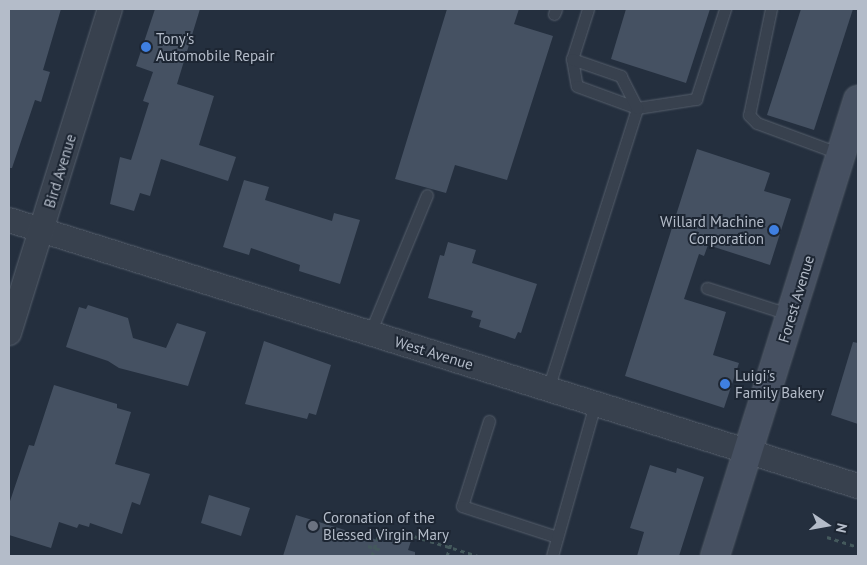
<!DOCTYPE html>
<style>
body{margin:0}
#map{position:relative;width:867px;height:565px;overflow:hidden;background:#242f3e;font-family:"PT Sans",sans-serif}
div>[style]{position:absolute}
.building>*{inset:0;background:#455162}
.path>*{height:3px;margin-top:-1.5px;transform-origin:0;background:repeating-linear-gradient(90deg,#44595c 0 4px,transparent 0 8px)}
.roads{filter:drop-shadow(0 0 1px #565f6c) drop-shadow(0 0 1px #565f6c)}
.lane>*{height:11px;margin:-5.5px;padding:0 5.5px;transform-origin:5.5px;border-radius:5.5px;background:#38414e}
.street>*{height:24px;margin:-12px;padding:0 12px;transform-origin:12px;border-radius:12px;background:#38414e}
.secondary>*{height:28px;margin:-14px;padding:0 14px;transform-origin:14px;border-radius:14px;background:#465061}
.dots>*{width:14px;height:14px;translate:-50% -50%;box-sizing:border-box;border:2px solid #1d2633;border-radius:50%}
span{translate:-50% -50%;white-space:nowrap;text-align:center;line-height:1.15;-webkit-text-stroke:4px #1d2633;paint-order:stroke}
.poi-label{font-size:15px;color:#b4bcc9}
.left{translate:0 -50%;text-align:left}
.right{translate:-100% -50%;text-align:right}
.street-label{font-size:15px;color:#b4bcc9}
.frame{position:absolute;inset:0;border:10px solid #b4bcc9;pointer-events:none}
.north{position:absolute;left:802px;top:500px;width:50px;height:50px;-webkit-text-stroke:4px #1d2633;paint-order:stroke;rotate:102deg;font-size:14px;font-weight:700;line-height:20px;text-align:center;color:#b4bcc9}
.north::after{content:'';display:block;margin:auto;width:18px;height:22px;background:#b4bcc9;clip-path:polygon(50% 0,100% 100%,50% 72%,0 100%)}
</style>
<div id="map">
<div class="building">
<i style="clip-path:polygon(9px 9px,61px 9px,43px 70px,50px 72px,41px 102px,35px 100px,12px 168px,9px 168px)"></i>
<i style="clip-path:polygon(155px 9px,200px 9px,177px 84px,214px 96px,199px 145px,236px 157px,228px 181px,161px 159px,150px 196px,140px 193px,134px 211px,110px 204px,120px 157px,131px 160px,149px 103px,143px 101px,153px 72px,136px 66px)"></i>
<i style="clip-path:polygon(447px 9px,519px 9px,514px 24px,553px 36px,507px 180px,455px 165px,446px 193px,395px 179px)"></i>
<i style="clip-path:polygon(626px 9px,710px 9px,686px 83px,611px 59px)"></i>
<i style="clip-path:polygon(801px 9px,853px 9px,814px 130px,767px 115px)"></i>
<i style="clip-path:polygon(697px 149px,770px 173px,764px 191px,791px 199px,770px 265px,708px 245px,704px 256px,699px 254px,684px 299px,726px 312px,713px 355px,739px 363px,724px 408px,625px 376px)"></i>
<i style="clip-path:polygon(244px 180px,269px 187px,265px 200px,332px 221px,334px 213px,360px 220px,340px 284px,299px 271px,300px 265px,251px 248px,249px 255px,223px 247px)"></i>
<i style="clip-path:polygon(448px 242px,476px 250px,472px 263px,537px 284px,521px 333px,518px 332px,515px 339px,479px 327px,481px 320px,471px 317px,473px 311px,428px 298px,440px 255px,444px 256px)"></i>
<i style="clip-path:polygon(88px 305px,128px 318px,133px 338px,166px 348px,177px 323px,206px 332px,188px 386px,119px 368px,108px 361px,66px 347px,79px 307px,86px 309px)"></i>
<i style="clip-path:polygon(264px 341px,331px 365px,316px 415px,309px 413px,307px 419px,245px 404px)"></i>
<i style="clip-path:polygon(853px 342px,858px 343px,858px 424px,831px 415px)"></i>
<i style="clip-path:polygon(54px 385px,117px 404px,117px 408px,131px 412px,115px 464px,150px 474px,140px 505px,132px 502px,122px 534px,90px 523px,89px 527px,79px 524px,77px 528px,59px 522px,51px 548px,9px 535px,9px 504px,29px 445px,34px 446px)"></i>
<i style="clip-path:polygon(650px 465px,676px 473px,677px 468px,704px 477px,679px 556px,637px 556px,644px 532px,630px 528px)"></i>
<i style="clip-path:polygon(209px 495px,250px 508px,241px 536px,201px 523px)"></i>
<i style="clip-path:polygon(296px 515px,384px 542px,388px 530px,412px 538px,408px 550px,415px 552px,415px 556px,283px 556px)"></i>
</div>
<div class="path">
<i style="left:407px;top:534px;width:74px;rotate:17.2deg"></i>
<i style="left:827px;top:537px;width:33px;rotate:18deg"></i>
<i style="left:368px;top:546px;width:14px;rotate:17deg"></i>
<i style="left:372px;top:556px;width:28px;rotate:-73deg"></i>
<i style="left:447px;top:556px;width:16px;rotate:-72deg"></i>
</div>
<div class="roads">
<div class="lane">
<i style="left:588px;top:9px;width:52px;rotate:107.7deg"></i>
<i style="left:572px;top:59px;width:27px;rotate:80deg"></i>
<i style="left:577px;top:86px;width:64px;rotate:20.1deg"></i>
<i style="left:637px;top:108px;width:60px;rotate:-8.7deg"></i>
<i style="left:696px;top:99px;width:95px;rotate:-72.1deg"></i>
<i style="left:771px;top:9px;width:108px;rotate:101.7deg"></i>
<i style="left:749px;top:115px;width:11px;rotate:45deg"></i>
<i style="left:757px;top:123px;width:90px;rotate:20.3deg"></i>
<i style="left:554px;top:14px;width:5px;rotate:-68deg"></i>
<i style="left:707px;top:288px;width:88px;rotate:17.8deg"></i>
<i style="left:370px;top:333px;width:149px;rotate:-67.6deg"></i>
<i style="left:548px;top:389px;width:295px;rotate:-72.4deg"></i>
<i style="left:637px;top:108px;width:36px;rotate:-117deg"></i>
<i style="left:621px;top:76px;width:52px;rotate:-160.9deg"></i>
<i style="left:489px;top:421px;width:89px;rotate:107.6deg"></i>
<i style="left:462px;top:506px;width:100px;rotate:18.1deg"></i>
<i style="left:552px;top:556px;width:158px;rotate:-74.2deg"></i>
</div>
<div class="street">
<i style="left:9px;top:220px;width:890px;rotate:17.4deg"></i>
<i style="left:9px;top:333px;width:339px;rotate:-72.7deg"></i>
</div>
<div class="secondary">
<i style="left:715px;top:556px;width:478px;rotate:-72.6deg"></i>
</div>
</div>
<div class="dots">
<i style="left:146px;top:47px;background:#3f7fe0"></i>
<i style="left:774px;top:230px;background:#3f7fe0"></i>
<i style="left:725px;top:384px;background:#3f7fe0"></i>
<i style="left:313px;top:526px;background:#6b7280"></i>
</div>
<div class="poi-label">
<span class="left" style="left:156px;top:47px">Tony's<br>Automobile Repair</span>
<span class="right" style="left:764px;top:230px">Willard Machine<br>Corporation</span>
<span class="left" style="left:735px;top:384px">Luigi's<br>Family Bakery</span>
<span class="left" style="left:323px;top:526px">Coronation of the<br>Blessed Virgin Mary</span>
</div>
<div class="street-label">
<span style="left:60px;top:171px;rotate:-73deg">Bird Avenue</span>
<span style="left:796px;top:299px;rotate:-73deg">Forest Avenue</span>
<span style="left:434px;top:353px;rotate:17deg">West Avenue</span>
</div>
<div class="frame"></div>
<div class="north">N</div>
</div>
